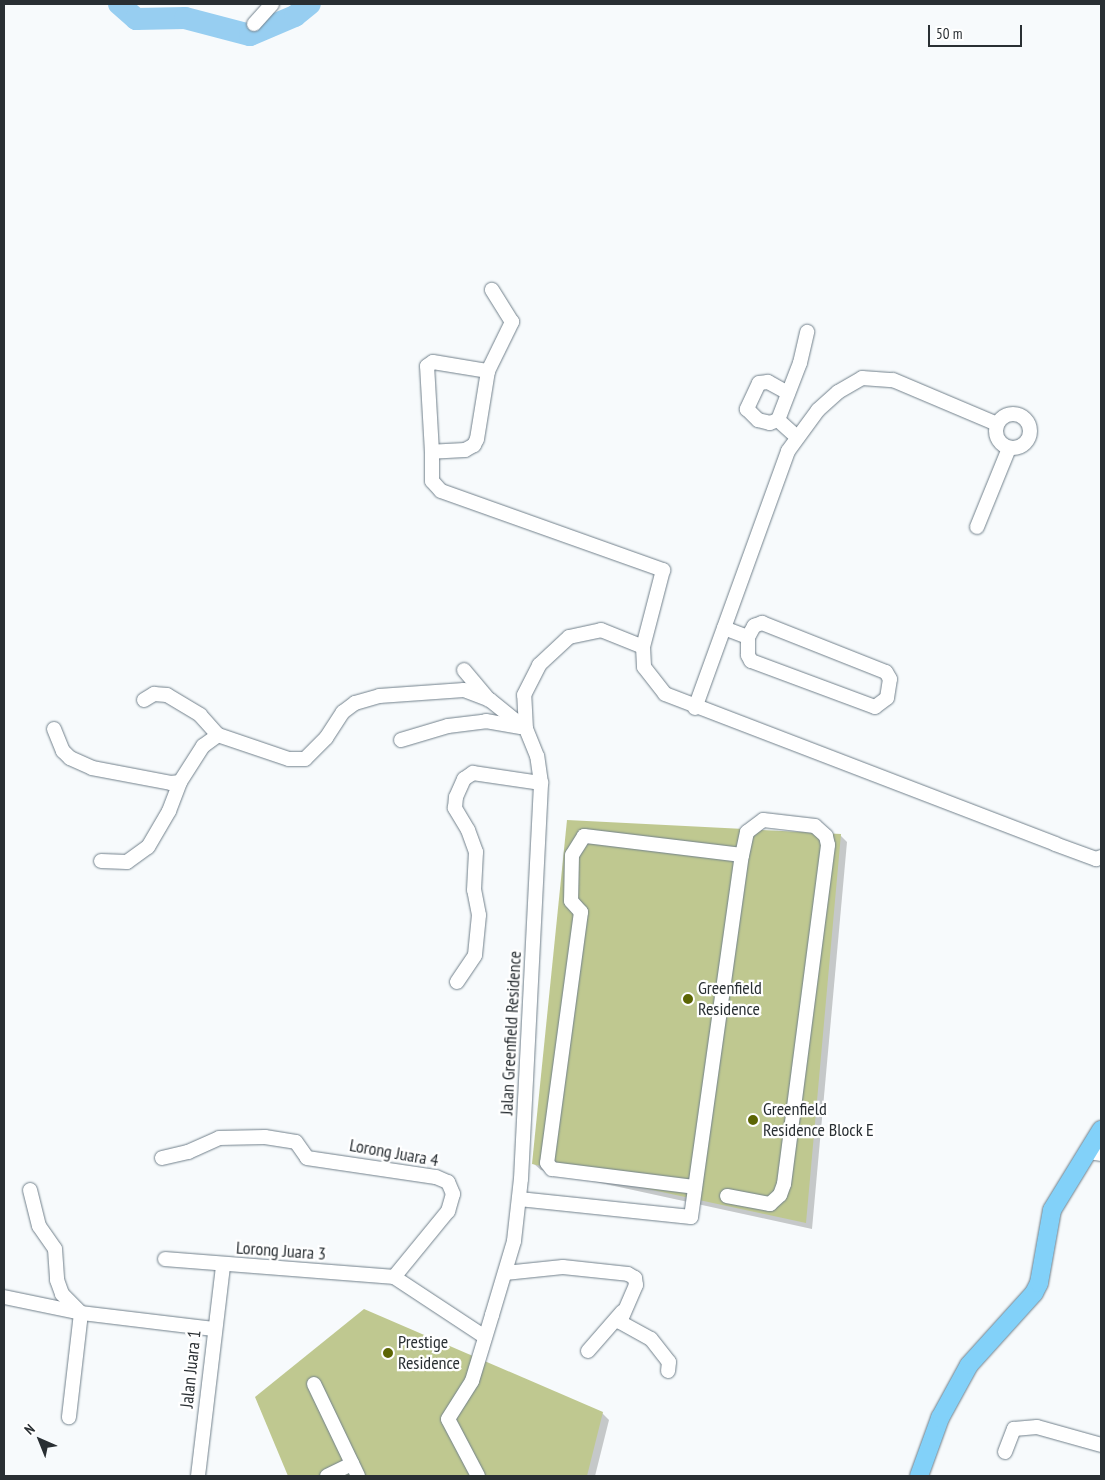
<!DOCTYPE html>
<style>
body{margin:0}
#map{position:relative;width:1105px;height:1480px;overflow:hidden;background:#f7fafc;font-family:"PT Sans Narrow",sans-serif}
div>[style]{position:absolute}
.shadow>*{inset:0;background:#0003}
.river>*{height:22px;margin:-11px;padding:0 11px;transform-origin:11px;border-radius:11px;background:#97cef1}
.building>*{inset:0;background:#bfc890}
.roads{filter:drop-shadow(0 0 1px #71808b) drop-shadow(0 0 1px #71808b)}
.minor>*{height:14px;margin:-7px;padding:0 7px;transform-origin:7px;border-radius:7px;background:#fff}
.minor>.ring{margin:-7px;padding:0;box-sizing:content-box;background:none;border:14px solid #fff;border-radius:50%}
.major>*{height:18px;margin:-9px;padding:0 9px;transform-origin:9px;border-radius:9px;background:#82d1f9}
.dots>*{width:14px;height:14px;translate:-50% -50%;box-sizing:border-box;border:2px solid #fff;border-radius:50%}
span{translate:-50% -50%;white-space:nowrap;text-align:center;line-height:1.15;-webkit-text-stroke:4.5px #fff;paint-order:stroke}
.poi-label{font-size:18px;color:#292f33}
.left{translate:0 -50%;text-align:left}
.street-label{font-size:18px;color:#292f33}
.frame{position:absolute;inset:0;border:5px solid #292f33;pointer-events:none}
.north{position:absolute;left:15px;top:1415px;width:50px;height:50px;-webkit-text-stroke:4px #fff;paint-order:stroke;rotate:316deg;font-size:14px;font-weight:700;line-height:20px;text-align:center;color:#292f33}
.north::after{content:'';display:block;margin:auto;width:18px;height:22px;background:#292f33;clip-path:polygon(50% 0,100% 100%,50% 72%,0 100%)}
.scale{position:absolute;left:928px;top:25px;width:94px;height:22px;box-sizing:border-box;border:2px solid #292f33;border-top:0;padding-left:6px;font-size:15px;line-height:18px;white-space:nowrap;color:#292f33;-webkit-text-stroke:4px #fff;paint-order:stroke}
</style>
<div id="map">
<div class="shadow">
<i style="clip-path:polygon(840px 835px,847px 842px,812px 1229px,541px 1170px,534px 1164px)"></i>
<i style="clip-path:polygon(256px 1398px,602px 1413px,609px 1420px,595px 1476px,289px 1476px)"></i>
</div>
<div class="river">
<i style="left:119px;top:4px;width:23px;rotate:41deg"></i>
<i style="left:136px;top:19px;width:49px;rotate:-1.2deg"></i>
<i style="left:185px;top:18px;width:67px;rotate:14.7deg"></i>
<i style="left:250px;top:35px;width:49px;rotate:-22.9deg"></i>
<i style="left:295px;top:16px;width:19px;rotate:-39deg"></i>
</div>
<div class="building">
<i style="clip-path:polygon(567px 820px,841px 834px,806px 1223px,532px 1164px)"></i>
<i style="clip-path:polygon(364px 1309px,603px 1412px,587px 1476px,288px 1476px,255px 1397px)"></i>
</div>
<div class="roads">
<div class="minor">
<i style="left:254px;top:24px;width:27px;rotate:-48deg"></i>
<i style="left:433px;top:362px;width:56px;rotate:9.3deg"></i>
<i style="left:488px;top:371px;width:69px;rotate:99.2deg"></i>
<i style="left:477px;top:439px;width:7px;rotate:117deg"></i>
<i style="left:474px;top:445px;width:10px;rotate:151deg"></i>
<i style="left:465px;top:450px;width:33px;rotate:177deg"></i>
<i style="left:432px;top:452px;width:86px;rotate:-93.3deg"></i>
<i style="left:427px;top:366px;width:7px;rotate:-34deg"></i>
<i style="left:488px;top:371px;width:55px;rotate:-63.9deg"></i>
<i style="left:512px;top:322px;width:38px;rotate:-122deg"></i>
<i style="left:788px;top:393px;width:23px;rotate:-151deg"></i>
<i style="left:768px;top:382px;width:9px;rotate:174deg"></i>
<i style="left:759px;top:383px;width:29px;rotate:115deg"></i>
<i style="left:747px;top:409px;width:16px;rotate:45deg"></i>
<i style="left:758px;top:420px;width:12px;rotate:14deg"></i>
<i style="left:770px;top:423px;width:9px;rotate:-21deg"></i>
<i style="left:778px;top:420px;width:61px;rotate:-68.9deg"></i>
<i style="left:800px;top:363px;width:32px;rotate:-77deg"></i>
<i class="ring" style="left:996px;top:414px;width:20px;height:20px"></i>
<i style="left:778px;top:420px;width:25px;rotate:42deg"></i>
<i style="left:432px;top:452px;width:29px;rotate:90deg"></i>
<i style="left:432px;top:481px;width:13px;rotate:48deg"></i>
<i style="left:441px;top:491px;width:236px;rotate:19.6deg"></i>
<i style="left:663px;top:570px;width:80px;rotate:104.6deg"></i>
<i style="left:643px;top:647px;width:20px;rotate:87deg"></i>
<i style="left:644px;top:667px;width:34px;rotate:52deg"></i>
<i style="left:665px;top:694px;width:418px;rotate:21deg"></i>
<i style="left:1055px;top:844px;width:44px;rotate:20.1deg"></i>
<i style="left:1096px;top:859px;width:5px;rotate:-22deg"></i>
<i style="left:977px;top:527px;width:85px;rotate:-67.9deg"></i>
<i style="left:762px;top:623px;width:133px;rotate:21.6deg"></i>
<i style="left:886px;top:672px;width:8px;rotate:60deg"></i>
<i style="left:890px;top:679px;width:19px;rotate:99deg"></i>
<i style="left:887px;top:698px;width:15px;rotate:143deg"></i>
<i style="left:875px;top:707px;width:132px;rotate:-159.6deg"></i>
<i style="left:751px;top:661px;width:7px;rotate:-117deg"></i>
<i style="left:748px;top:655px;width:18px;rotate:-90deg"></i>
<i style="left:748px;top:637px;width:13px;rotate:-61deg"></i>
<i style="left:754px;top:626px;width:9px;rotate:-21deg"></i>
<i style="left:724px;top:628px;width:26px;rotate:21deg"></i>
<i style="left:464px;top:670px;width:39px;rotate:50deg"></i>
<i style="left:144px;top:700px;width:12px;rotate:-31deg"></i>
<i style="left:154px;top:694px;width:13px;rotate:4deg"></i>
<i style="left:167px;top:695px;width:39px;rotate:31deg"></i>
<i style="left:200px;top:715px;width:27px;rotate:48deg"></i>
<i style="left:218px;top:735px;width:75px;rotate:18.7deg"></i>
<i style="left:289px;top:759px;width:16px"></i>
<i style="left:305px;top:759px;width:30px;rotate:-45deg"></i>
<i style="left:326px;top:738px;width:31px;rotate:-57deg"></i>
<i style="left:343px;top:712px;width:15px;rotate:-37deg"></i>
<i style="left:355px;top:703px;width:25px;rotate:-16deg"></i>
<i style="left:379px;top:696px;width:85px;rotate:-4deg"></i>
<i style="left:464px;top:690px;width:28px;rotate:21deg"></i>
<i style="left:490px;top:700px;width:46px;rotate:38.9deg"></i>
<i style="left:695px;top:708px;width:273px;rotate:-70.1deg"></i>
<i style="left:788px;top:451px;width:51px;rotate:-53.8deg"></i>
<i style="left:818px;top:410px;width:27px;rotate:-42deg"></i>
<i style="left:838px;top:392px;width:28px;rotate:-30deg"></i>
<i style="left:862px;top:378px;width:31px;rotate:4deg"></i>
<i style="left:893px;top:380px;width:113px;rotate:22.9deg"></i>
<i style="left:54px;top:729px;width:24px;rotate:68deg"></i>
<i style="left:63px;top:751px;width:10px;rotate:45deg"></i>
<i style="left:70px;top:758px;width:24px;rotate:24deg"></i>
<i style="left:92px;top:768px;width:80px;rotate:10.8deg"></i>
<i style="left:171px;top:783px;width:9px;rotate:-6deg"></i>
<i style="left:180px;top:782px;width:43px;rotate:-57.4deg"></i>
<i style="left:203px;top:746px;width:19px;rotate:-36deg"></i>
<i style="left:401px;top:740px;width:49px;rotate:-16.6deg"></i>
<i style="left:448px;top:726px;width:38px;rotate:-7deg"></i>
<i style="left:486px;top:721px;width:35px;rotate:10deg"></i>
<i style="left:101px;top:861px;width:26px;rotate:2deg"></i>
<i style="left:127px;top:862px;width:26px;rotate:-36deg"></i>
<i style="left:148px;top:847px;width:42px;rotate:-59.7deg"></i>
<i style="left:169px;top:811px;width:31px;rotate:-69deg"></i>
<i style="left:457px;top:982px;width:32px;rotate:-56deg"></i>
<i style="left:475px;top:955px;width:40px;rotate:-84.3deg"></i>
<i style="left:479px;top:915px;width:25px;rotate:-101deg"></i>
<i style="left:474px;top:890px;width:38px;rotate:-87deg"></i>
<i style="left:476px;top:852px;width:23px;rotate:-110deg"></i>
<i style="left:468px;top:830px;width:26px;rotate:-121deg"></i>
<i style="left:455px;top:808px;width:11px;rotate:-85deg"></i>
<i style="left:456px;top:797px;width:20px;rotate:-66deg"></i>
<i style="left:464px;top:779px;width:11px;rotate:-34deg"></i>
<i style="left:473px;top:773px;width:69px;rotate:8.4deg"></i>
<i style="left:1089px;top:1152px;width:12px;rotate:9deg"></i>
<i style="left:162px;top:1158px;width:27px;rotate:-13deg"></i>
<i style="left:188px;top:1152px;width:34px;rotate:-24deg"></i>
<i style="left:219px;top:1138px;width:46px;rotate:-1.2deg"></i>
<i style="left:265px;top:1137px;width:31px;rotate:9deg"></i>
<i style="left:296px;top:1142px;width:19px;rotate:55deg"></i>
<i style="left:307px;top:1158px;width:130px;rotate:8.4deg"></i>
<i style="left:436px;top:1177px;width:13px;rotate:23deg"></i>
<i style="left:448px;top:1182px;width:13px;rotate:67deg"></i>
<i style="left:453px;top:1194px;width:18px;rotate:106deg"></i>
<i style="left:448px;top:1211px;width:85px;rotate:129.3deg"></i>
<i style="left:30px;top:1190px;width:37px;rotate:76deg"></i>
<i style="left:39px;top:1226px;width:28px;rotate:55deg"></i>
<i style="left:55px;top:1249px;width:31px;rotate:86deg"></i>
<i style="left:57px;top:1280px;width:15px;rotate:70deg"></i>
<i style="left:62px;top:1294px;width:27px;rotate:45deg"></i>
<i style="left:81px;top:1313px;width:105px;rotate:96.6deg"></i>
<i style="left:727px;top:1196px;width:44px;rotate:10.5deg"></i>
<i style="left:770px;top:1204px;width:13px;rotate:-42deg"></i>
<i style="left:780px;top:1195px;width:12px;rotate:-70deg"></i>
<i style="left:784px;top:1184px;width:342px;rotate:-82.6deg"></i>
<i style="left:828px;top:845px;width:9px;rotate:-103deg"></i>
<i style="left:826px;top:836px;width:15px;rotate:-138deg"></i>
<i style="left:815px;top:826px;width:52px;rotate:-173.4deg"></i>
<i style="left:763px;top:820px;width:20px;rotate:143deg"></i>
<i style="left:747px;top:832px;width:24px;rotate:102deg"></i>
<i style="left:519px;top:1199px;width:173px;rotate:6deg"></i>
<i style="left:691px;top:1217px;width:366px;rotate:-82deg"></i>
<i style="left:742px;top:855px;width:159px;rotate:-173.1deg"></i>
<i style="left:584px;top:836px;width:22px;rotate:122deg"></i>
<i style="left:572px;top:855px;width:46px;rotate:91.2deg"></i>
<i style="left:571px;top:901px;width:15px;rotate:48deg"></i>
<i style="left:581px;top:912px;width:253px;rotate:97.7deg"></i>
<i style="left:547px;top:1163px;width:8px;rotate:50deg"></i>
<i style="left:552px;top:1169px;width:144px;rotate:7.2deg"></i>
<i style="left:165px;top:1259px;width:230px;rotate:4.5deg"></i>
<i style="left:394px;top:1277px;width:109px;rotate:33.4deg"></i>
<i style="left:505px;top:1273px;width:58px;rotate:-5.9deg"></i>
<i style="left:563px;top:1267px;width:65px;rotate:6.1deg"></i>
<i style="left:628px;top:1274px;width:8px;rotate:30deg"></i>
<i style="left:635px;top:1278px;width:7px;rotate:82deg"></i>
<i style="left:636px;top:1285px;width:40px;rotate:113.4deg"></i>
<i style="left:620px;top:1322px;width:35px;rotate:29deg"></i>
<i style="left:651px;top:1339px;width:29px;rotate:52deg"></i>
<i style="left:669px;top:1362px;width:9px;rotate:96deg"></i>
<i style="left:4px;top:1297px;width:79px;rotate:11.7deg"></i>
<i style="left:81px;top:1313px;width:133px;rotate:6.9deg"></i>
<i style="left:588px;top:1351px;width:52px;rotate:-48.9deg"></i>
<i style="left:314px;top:1384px;width:102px;rotate:64.4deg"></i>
<i style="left:1005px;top:1452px;width:25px;rotate:-69deg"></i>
<i style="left:1014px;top:1429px;width:23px;rotate:-5deg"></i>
<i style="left:1037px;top:1427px;width:66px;rotate:15.7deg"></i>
<i style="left:198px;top:1476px;width:212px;rotate:-83.2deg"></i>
<i style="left:327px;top:1476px;width:28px;rotate:-26deg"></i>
<i style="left:478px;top:1476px;width:64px;rotate:-117.8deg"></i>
<i style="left:448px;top:1419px;width:45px;rotate:-57.7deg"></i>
<i style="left:472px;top:1381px;width:69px;rotate:-73.1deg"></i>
<i style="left:492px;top:1315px;width:77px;rotate:-73.4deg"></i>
<i style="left:514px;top:1241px;width:62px;rotate:-83.6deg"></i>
<i style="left:521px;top:1179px;width:397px;rotate:-87.1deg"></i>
<i style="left:541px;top:783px;width:27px;rotate:-98deg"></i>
<i style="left:537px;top:756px;width:29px;rotate:-112deg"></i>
<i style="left:526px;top:729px;width:34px;rotate:-93deg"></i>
<i style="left:524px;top:695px;width:34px;rotate:-63deg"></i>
<i style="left:539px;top:665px;width:41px;rotate:-43deg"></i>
<i style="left:569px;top:637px;width:33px;rotate:-12deg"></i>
<i style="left:601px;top:630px;width:45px;rotate:22deg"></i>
</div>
<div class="major">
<i style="left:919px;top:1476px;width:62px;rotate:-70.1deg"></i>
<i style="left:940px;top:1418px;width:60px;rotate:-61.3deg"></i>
<i style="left:969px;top:1365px;width:97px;rotate:-47.9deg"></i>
<i style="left:1034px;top:1293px;width:11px;rotate:-63deg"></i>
<i style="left:1039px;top:1283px;width:74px;rotate:-79.9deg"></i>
<i style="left:1052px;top:1210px;width:94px;rotate:-58.5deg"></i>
</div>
</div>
<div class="dots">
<i style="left:688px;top:999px;background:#5c6504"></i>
<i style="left:753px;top:1120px;background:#5c6504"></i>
<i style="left:388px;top:1353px;background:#5c6504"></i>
</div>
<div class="poi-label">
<span class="left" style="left:698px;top:999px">Greenfield<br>Residence</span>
<span class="left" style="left:763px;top:1120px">Greenfield<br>Residence Block E</span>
<span class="left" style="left:398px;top:1353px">Prestige<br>Residence</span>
</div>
<div class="street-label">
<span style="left:511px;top:1033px;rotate:-87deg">Jalan Greenfield Residence</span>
<span style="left:394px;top:1153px;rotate:10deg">Lorong Juara 4</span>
<span style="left:281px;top:1251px;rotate:4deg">Lorong Juara 3</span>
<span style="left:191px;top:1369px;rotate:-84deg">Jalan Juara 1</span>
</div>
<div class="frame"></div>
<div class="north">N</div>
<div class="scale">50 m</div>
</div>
